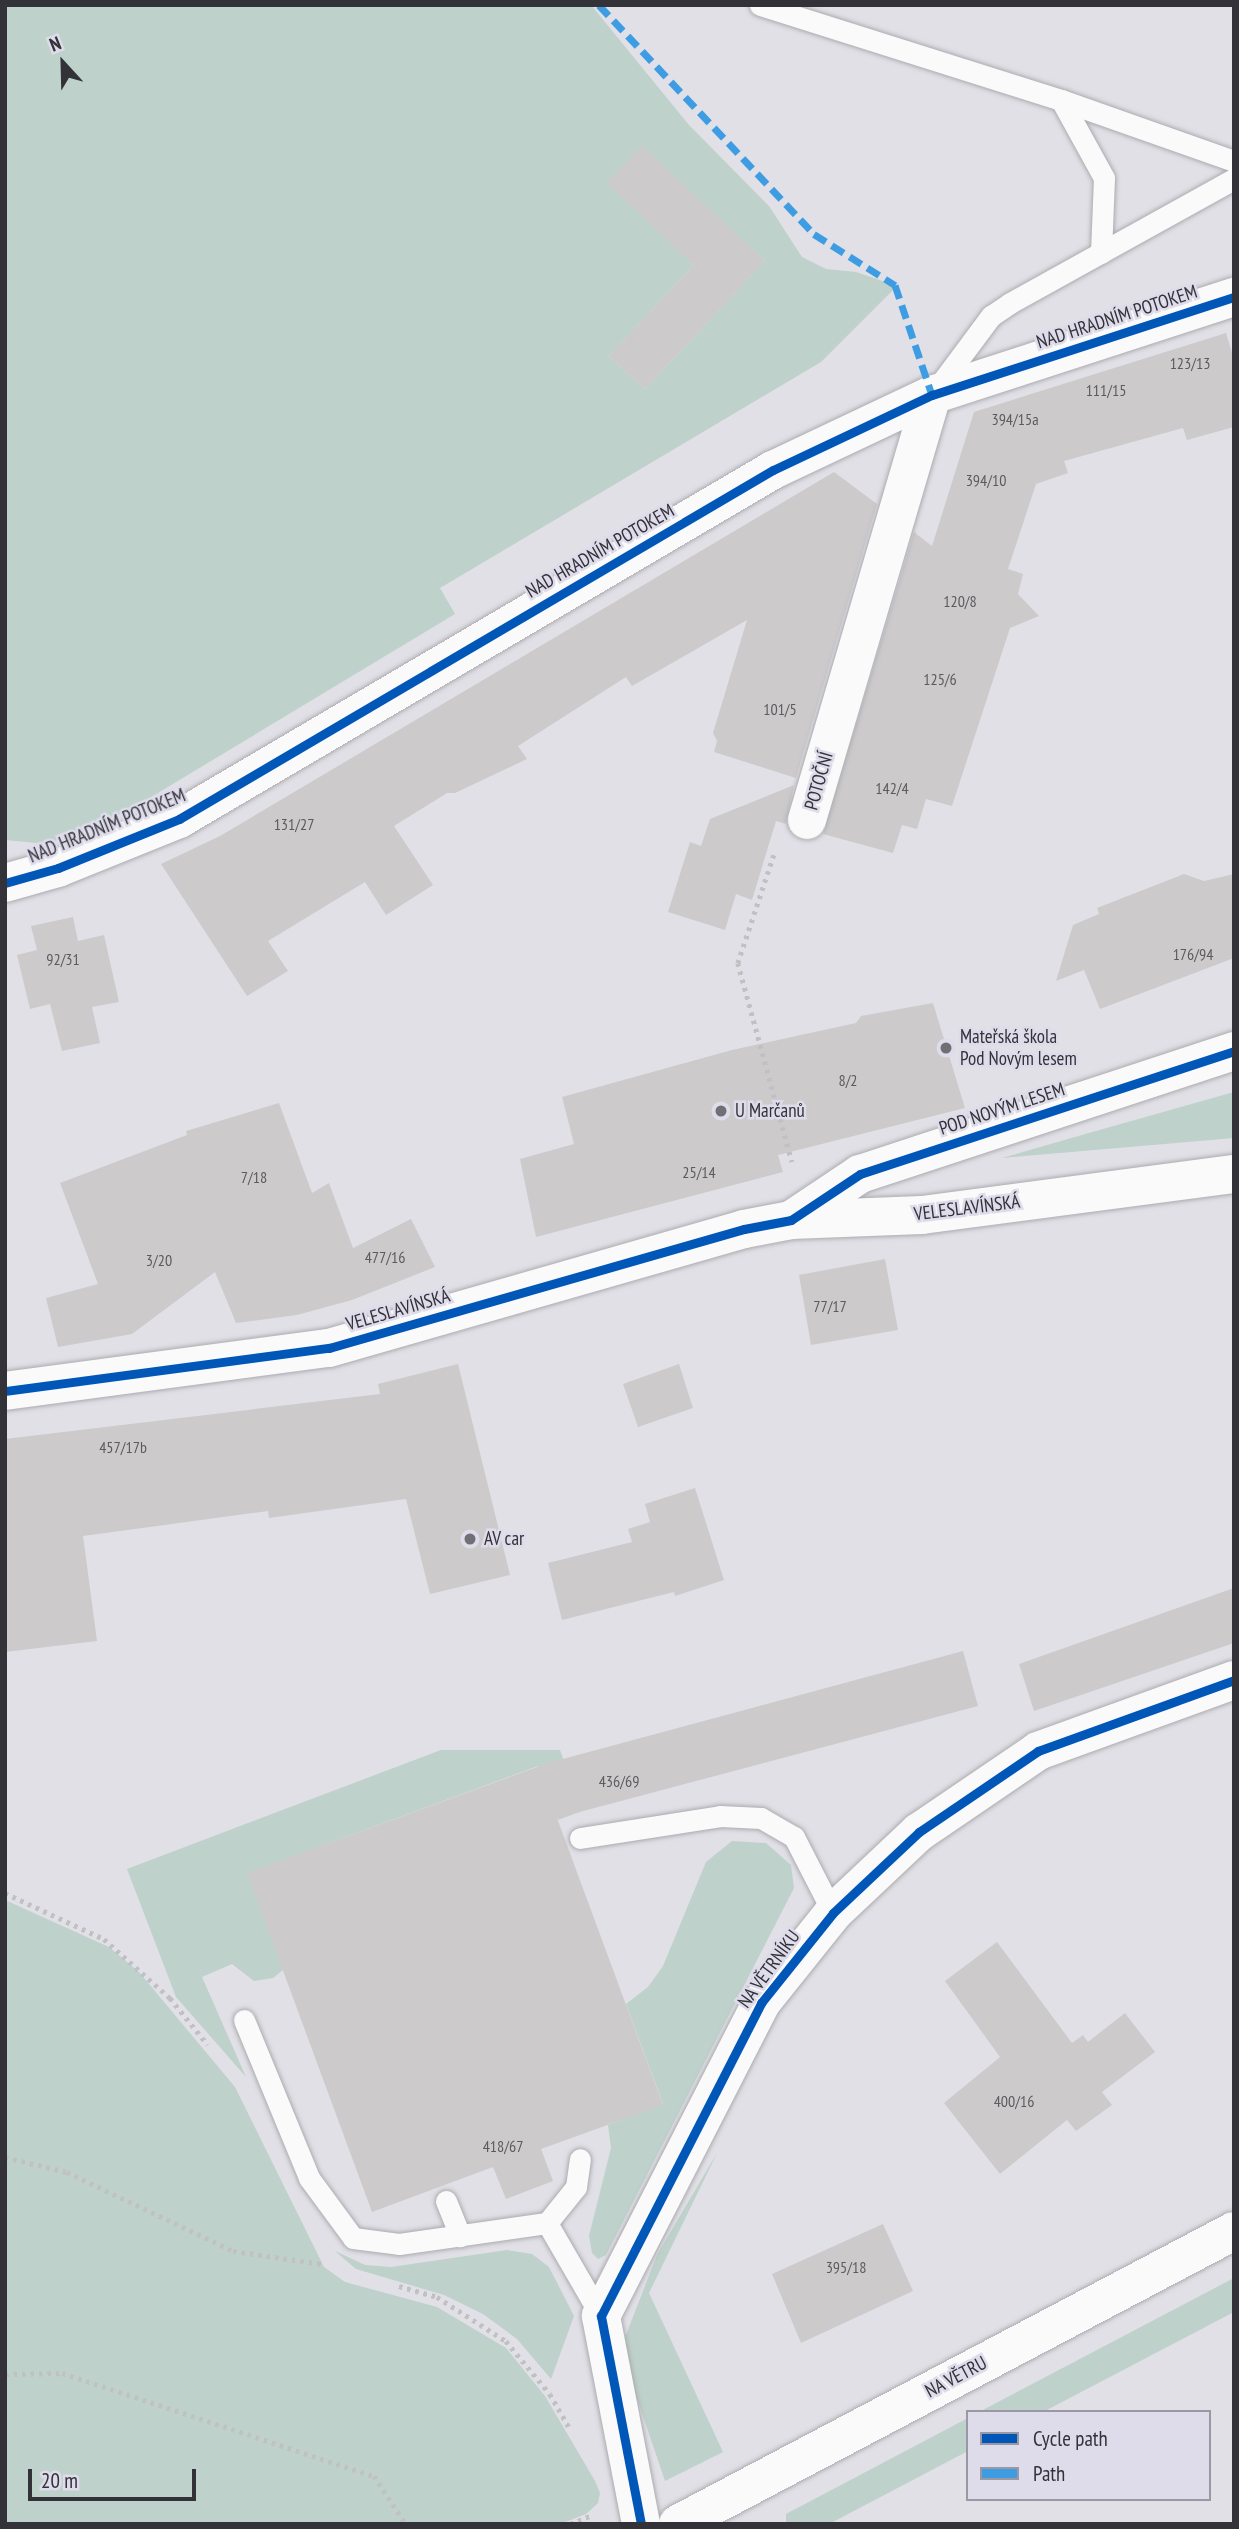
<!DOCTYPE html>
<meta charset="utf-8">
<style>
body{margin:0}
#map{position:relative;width:1239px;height:2529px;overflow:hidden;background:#e0e0e6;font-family:"PT Sans Narrow",sans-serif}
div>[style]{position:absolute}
.green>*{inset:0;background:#bed1ca}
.building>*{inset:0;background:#cccacb}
.path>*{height:4.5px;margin-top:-2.25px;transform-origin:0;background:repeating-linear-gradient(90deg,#c1c1c4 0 3.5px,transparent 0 8.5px)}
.roads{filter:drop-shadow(0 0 2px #ababb0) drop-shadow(0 0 2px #ababb0)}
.lane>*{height:21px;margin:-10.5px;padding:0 10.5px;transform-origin:10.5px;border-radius:10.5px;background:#fafafb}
.street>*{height:38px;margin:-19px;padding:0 19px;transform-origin:19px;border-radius:19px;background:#fafafb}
.secondary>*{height:38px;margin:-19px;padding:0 19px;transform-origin:19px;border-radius:19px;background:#fafafb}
.quiet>*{height:7px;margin-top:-3.5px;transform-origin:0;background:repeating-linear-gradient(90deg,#3e9de2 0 14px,transparent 0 21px)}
.cycleway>*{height:9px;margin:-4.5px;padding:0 4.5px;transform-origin:4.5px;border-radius:4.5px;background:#0057b8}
.dots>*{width:19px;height:19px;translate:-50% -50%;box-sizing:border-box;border:4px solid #dedcea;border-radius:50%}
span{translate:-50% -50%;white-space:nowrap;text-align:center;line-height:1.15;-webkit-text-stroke:5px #dedcea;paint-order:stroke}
.number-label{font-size:16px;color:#5b5a5e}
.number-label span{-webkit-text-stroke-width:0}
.street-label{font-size:19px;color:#333238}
.poi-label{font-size:19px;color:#333238}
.left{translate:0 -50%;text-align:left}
.frame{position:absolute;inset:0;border:7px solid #333238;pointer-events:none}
.legend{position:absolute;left:966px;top:2410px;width:245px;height:91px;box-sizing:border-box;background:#dedcea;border:2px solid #9a98a3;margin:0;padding:9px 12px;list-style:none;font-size:21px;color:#333238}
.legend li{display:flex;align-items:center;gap:14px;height:35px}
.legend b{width:35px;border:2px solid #9a98a3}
.north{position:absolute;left:28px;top:28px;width:70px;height:70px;-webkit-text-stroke:5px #dedcea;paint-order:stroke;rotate:338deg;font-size:19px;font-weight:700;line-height:28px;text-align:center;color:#333238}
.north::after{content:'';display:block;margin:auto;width:24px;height:32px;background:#333238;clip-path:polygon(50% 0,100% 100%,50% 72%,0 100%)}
.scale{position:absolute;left:28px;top:2469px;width:168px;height:32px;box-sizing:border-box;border:4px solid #333238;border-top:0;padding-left:9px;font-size:21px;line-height:24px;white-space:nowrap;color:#333238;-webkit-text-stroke:5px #dedcea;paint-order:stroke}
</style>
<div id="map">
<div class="green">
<i style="clip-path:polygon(evenodd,5px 5px,591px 5px,689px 125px,769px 206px,802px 257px,826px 269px,856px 272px,897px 286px,821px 362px,440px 588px,455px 614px,128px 811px,48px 844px,5px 840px,5px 5px,641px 147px,765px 261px,645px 389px,609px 356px,694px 265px,608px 183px,641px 147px)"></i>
<i style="clip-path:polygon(1234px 1092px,1234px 1138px,1002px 1158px,1096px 1131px)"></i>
<i style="clip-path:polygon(441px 1750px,560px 1750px,582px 1811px,558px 1820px,538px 1766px,248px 1873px,283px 1970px,273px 1978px,254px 1981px,232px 1964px,202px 1977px,246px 2077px,176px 1997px,127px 1869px)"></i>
<i style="clip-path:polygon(732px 1841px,766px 1843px,791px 1865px,794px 1888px,606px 2255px,598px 2259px,592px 2253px,589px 2236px,611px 2148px,608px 2125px,663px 2104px,626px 2004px,648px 1987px,663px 1966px,706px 1862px)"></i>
<i style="clip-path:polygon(5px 1900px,109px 1947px,139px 1972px,235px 2087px,324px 2267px,345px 2282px,437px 2307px,506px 2348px,545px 2396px,595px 2481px,600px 2493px,598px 2503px,586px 2514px,560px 2524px,5px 2524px)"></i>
<i style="clip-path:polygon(717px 2153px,649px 2293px,723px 2452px,665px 2481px,628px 2372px,624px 2340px,657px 2255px)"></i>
<i style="clip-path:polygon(507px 2250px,532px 2254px,549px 2267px,574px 2316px,551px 2379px,517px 2339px,483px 2314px,444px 2295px,356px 2269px,335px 2251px,365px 2265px,391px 2267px)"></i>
<i style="clip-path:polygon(1234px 2278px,1234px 2312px,1043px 2412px,979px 2412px)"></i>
<i style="clip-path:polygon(968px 2418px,968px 2451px,829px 2524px,786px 2524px,786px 2514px)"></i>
</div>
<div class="building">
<i style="clip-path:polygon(642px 146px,765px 261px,645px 389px,609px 356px,694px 265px,607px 183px)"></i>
<i style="clip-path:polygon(1226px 333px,1234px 359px,1234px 427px,1187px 440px,1183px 428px,1064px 461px,1068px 473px,1036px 484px,1008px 569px,1023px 574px,1018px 594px,1039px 616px,1010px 628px,952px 806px,926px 799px,917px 829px,902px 825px,893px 853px,823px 834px,914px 532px,932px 546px,974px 412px)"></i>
<i style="clip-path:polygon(834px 472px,877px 504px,796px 778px,714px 752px,717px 741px,713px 733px,747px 620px,632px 686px,626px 677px,518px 746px,527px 759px,455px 793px,447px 793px,394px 826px,433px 885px,386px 915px,365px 882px,268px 941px,288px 971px,247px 996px,161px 864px,220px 836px)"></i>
<i style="clip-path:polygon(794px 785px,786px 824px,776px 821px,752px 900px,736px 894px,725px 930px,668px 912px,690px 842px,701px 846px,710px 819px)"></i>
<i style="clip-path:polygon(1184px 874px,1204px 881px,1234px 874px,1234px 958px,1100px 1009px,1084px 970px,1056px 981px,1073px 925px,1099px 914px,1097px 908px)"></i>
<i style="clip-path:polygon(73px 917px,78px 941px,104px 935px,119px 1002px,92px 1007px,100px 1043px,62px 1051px,50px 1004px,30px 1009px,17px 955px,37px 950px,31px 926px)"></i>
<i style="clip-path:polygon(933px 1003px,965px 1108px,778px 1155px,783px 1172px,536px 1237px,520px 1159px,574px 1144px,562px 1097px,732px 1050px,856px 1023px,861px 1016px)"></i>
<i style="clip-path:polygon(279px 1103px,312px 1193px,329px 1183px,353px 1248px,411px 1219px,435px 1267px,352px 1300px,297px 1315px,236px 1323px,215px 1272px,132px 1334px,58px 1347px,46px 1298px,98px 1284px,60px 1183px,187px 1135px,186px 1131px)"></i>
<i style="clip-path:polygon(885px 1259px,898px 1330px,811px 1345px,799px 1275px)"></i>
<i style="clip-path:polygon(458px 1364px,510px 1575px,430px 1594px,406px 1499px,269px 1518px,268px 1511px,83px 1536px,97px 1641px,5px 1652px,5px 1439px,380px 1394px,378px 1384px)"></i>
<i style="clip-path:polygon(679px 1364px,693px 1408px,638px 1427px,623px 1384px)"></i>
<i style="clip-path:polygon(695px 1488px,724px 1580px,675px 1596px,674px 1592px,562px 1620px,548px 1563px,632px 1542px,628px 1529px,650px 1522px,645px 1504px)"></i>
<i style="clip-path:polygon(1234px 1588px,1234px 1643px,1034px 1711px,1019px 1664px)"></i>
<i style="clip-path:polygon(963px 1651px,978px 1706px,557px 1818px,663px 2105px,541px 2149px,553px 2181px,506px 2199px,493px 2167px,372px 2212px,247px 1873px,548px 1763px)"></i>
<i style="clip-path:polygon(997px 1942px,1072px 2043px,1083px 2035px,1088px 2042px,1125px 2013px,1155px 2052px,1102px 2092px,1112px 2105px,1076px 2131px,1067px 2120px,1000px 2174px,944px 2103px,1000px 2057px,945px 1981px)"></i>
<i style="clip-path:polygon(883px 2224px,913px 2291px,801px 2343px,772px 2274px)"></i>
</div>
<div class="path">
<i style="left:774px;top:855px;width:114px;rotate:108.4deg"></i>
<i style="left:738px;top:963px;width:206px;rotate:74.8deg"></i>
<i style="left:5px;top:1893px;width:109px;rotate:24.9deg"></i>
<i style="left:104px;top:1939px;width:89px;rotate:41.8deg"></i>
<i style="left:170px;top:1998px;width:60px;rotate:51deg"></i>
<i style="left:5px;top:2157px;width:64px;rotate:13.6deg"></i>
<i style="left:67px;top:2172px;width:184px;rotate:25.4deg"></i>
<i style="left:233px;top:2251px;width:90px;rotate:8.3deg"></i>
<i style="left:399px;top:2286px;width:40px;rotate:16deg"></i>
<i style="left:437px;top:2297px;width:82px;rotate:32.5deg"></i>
<i style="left:506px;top:2341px;width:69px;rotate:50.3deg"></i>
<i style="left:550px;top:2394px;width:39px;rotate:60deg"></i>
<i style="left:5px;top:2374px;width:57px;rotate:-1deg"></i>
<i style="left:62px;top:2373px;width:329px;rotate:18.3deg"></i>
<i style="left:374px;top:2476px;width:58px;rotate:56.3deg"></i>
<i style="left:570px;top:2524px;width:24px;rotate:-22deg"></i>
</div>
<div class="roads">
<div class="lane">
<i style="left:760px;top:5px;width:316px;rotate:17.5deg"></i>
<i style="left:1061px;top:100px;width:89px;rotate:61.1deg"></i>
<i style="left:1104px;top:178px;width:75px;rotate:92.3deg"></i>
<i style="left:1061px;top:100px;width:183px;rotate:19.4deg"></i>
<i style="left:935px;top:391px;width:94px;rotate:-53.3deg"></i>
<i style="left:991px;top:316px;width:23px;rotate:-34deg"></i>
<i style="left:1010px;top:303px;width:256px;rotate:-29deg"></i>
<i style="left:580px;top:1838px;width:142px;rotate:-8.9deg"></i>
<i style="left:720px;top:1816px;width:41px;rotate:2.8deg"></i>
<i style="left:761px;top:1818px;width:38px;rotate:30deg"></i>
<i style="left:794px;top:1837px;width:85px;rotate:62.8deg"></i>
<i style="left:244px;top:2020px;width:171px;rotate:67.6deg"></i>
<i style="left:309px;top:2178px;width:74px;rotate:53.7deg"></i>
<i style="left:353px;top:2238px;width:46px;rotate:7.4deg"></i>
<i style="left:399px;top:2244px;width:149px;rotate:-8.1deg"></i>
<i style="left:547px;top:2223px;width:108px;rotate:59.9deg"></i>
<i style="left:446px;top:2201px;width:38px;rotate:68deg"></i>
<i style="left:547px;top:2223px;width:46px;rotate:-51.1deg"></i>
<i style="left:576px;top:2187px;width:28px;rotate:-82deg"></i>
</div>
<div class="street">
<i style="left:807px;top:820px;width:443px;rotate:-73.6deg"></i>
<i style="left:5px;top:883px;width:55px;rotate:-15.8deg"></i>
<i style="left:58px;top:868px;width:131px;rotate:-22deg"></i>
<i style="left:179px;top:819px;width:689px;rotate:-30.44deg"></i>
<i style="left:773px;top:470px;width:176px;rotate:-25.3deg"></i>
<i style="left:932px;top:395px;width:318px;rotate:-18deg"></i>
<i style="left:791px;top:1220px;width:83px;rotate:-33.7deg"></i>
<i style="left:860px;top:1174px;width:394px;rotate:-18.2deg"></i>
<i style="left:641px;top:2524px;width:212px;rotate:-100.9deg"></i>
<i style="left:601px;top:2316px;width:352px;rotate:-62.9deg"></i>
<i style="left:761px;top:2003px;width:115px;rotate:-51.3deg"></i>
<i style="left:833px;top:1913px;width:118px;rotate:-43.3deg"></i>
<i style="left:919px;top:1832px;width:144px;rotate:-34.2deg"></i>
<i style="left:1038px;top:1751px;width:208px;rotate:-19.9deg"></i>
<i style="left:678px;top:2524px;width:628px;rotate:-27.79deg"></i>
</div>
<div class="secondary">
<i style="left:5px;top:1391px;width:327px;rotate:-7.6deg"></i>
<i style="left:329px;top:1348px;width:432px;rotate:-16deg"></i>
<i style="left:744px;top:1229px;width:48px;rotate:-10.8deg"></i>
<i style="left:791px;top:1220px;width:131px;rotate:-2.2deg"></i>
<i style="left:922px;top:1215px;width:315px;rotate:-7.5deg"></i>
</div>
</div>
<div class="quiet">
<i style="left:599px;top:5px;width:314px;rotate:46.8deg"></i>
<i style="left:814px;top:234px;width:96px;rotate:32.2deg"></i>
<i style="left:895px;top:285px;width:116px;rotate:71.4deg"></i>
</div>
<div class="cycleway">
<i style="left:5px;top:883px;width:55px;rotate:-15.8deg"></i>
<i style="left:58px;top:868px;width:131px;rotate:-22deg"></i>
<i style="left:179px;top:819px;width:689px;rotate:-30.44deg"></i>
<i style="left:773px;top:470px;width:176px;rotate:-25.3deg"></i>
<i style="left:932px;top:395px;width:318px;rotate:-18deg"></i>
<i style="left:5px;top:1391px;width:327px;rotate:-7.6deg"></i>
<i style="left:329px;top:1348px;width:432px;rotate:-16deg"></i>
<i style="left:744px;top:1229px;width:48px;rotate:-10.8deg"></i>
<i style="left:791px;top:1220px;width:83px;rotate:-33.7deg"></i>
<i style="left:860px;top:1174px;width:394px;rotate:-18.2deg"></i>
<i style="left:641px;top:2524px;width:212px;rotate:-100.9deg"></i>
<i style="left:601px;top:2316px;width:352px;rotate:-62.9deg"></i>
<i style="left:761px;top:2003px;width:115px;rotate:-51.3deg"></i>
<i style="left:833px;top:1913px;width:118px;rotate:-43.3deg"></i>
<i style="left:919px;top:1832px;width:144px;rotate:-34.2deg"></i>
<i style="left:1038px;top:1751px;width:208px;rotate:-19.9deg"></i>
</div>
<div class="dots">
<i style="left:946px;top:1048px;background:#706f75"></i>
<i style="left:721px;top:1111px;background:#706f75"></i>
<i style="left:470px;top:1539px;background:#706f75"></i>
</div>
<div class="number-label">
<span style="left:1190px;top:363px">123/13</span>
<span style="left:1106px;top:390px">111/15</span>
<span style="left:1015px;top:419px">394/15a</span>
<span style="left:986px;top:480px">394/10</span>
<span style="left:960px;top:601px">120/8</span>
<span style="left:940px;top:679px">125/6</span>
<span style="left:780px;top:709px">101/5</span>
<span style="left:892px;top:788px">142/4</span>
<span style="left:294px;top:824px">131/27</span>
<span style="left:1193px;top:954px">176/94</span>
<span style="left:63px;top:959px">92/31</span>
<span style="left:848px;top:1080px">8/2</span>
<span style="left:699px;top:1172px">25/14</span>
<span style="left:254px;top:1177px">7/18</span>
<span style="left:385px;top:1257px">477/16</span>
<span style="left:159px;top:1260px">3/20</span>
<span style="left:830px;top:1306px">77/17</span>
<span style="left:123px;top:1447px">457/17b</span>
<span style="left:619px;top:1781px">436/69</span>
<span style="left:1014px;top:2101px">400/16</span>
<span style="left:503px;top:2146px">418/67</span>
<span style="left:846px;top:2267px">395/18</span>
</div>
<div class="street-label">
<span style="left:1117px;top:317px;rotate:-18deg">NAD HRADNÍM POTOKEM</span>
<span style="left:600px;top:551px;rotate:-30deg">NAD HRADNÍM POTOKEM</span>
<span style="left:819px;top:781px;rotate:-74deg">POTOČNÍ</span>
<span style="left:107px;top:826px;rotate:-22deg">NAD HRADNÍM POTOKEM</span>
<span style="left:1002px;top:1109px;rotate:-18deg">POD NOVÝM LESEM</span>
<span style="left:967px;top:1208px;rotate:-7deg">VELESLAVÍNSKÁ</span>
<span style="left:398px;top:1310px;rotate:-16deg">VELESLAVÍNSKÁ</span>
<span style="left:769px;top:1969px;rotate:-54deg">NA VĚTRNÍKU</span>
<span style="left:956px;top:2377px;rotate:-28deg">NA VĚTRU</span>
</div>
<div class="poi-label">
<span class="left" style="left:960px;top:1048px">Mateřská škola<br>Pod Novým lesem</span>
<span class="left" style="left:735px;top:1111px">U Marčanů</span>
<span class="left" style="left:484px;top:1539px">AV car</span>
</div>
<div class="frame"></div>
<ul class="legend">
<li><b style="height:9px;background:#0057b8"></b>Cycle path</li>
<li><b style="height:9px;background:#3e9de2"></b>Path</li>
</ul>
<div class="north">N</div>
<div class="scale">20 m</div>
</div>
